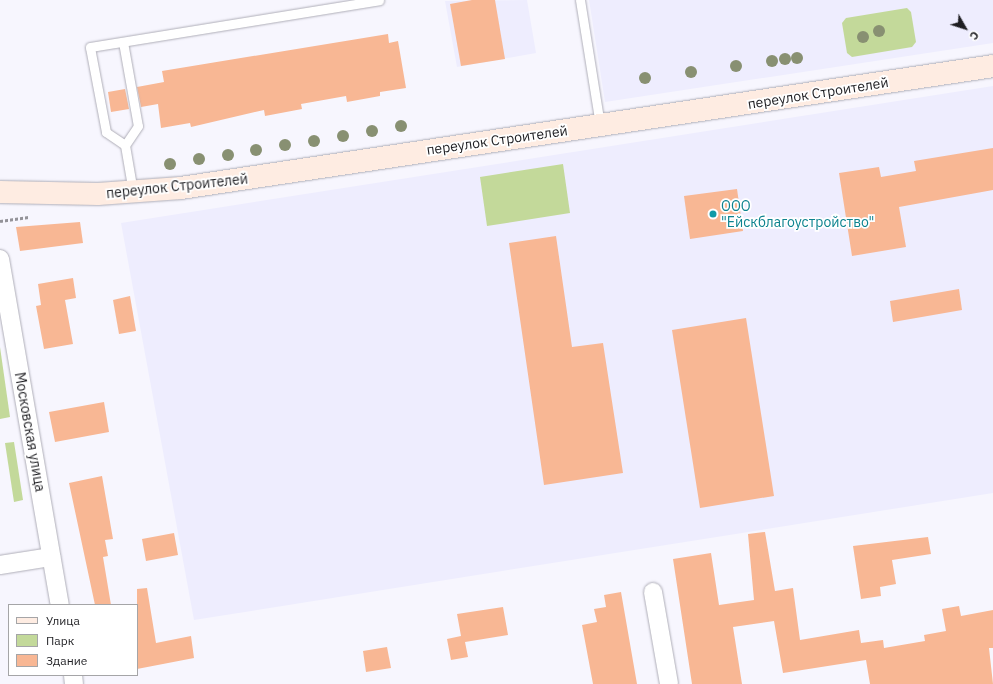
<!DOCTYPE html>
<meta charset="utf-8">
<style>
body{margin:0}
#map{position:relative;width:993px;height:684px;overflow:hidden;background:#f7f6fe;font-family:"IBM Plex Sans",sans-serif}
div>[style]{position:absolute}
.built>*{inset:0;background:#eeedfe}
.green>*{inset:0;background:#c3d99a}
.building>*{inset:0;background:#f8b794}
.path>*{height:2.5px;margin-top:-1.25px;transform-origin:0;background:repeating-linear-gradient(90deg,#949399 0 3px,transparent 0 5px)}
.roads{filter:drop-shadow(0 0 1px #afaeb8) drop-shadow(0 0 1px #afaeb8)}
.lane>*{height:9px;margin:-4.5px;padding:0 4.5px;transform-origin:4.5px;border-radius:4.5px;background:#fff}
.street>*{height:18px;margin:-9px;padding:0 9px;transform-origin:9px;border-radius:9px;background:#fff}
.secondary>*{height:22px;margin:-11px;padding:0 11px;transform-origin:11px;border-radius:11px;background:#feece2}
.trees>*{width:12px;height:12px;margin:-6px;border-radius:50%;background:#889072}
.dots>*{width:11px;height:11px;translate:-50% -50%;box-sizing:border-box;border:2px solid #fff;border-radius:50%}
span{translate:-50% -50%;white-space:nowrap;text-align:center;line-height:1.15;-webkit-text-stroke:3.5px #fff;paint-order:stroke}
.street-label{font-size:14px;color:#1e1e22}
.culture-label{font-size:14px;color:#0d838f}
.left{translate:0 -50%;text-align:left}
.legend{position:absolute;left:8px;top:604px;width:130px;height:72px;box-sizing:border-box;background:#fff;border:1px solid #a5a5a7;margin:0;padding:5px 7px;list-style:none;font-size:12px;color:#1e1e22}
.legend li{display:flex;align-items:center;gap:8px;height:20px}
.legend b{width:20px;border:1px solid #a5a5a7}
.north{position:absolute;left:945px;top:8px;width:40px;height:40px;-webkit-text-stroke:3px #fff;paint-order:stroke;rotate:129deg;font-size:11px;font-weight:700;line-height:16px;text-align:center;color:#1e1e22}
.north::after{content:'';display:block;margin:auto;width:14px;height:18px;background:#1e1e22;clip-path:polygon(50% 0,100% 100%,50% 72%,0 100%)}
</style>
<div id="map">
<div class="built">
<i style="clip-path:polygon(527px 0,536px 53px,457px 67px,445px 1px)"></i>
<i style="clip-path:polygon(589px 0,993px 0,993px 43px,605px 102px)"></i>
<i style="clip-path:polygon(993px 86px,993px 493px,194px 620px,121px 223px)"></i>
</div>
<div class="green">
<i style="clip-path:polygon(907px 8px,911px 12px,916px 42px,912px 47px,852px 57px,847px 53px,842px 23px,846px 18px)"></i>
<i style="clip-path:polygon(563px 164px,570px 213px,487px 226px,480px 177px)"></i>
<i style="clip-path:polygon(0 347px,10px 417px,0 419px)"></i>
<i style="clip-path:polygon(14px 442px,23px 500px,14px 502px,5px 443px)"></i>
</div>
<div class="building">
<i style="clip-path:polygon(472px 0,495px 0,505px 59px,461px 66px,450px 4px)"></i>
<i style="clip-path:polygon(388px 34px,389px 43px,398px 41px,406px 88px,380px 92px,380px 96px,347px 102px,346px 96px,301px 104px,302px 109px,265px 116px,264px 110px,191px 127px,190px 123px,161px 128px,158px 104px,141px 107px,137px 87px,164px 82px,162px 71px)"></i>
<i style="clip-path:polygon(125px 89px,129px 109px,111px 112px,108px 92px)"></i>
<i style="clip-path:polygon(993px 148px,993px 190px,899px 207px,906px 247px,852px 256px,839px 173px,879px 167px,881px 177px,916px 171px,914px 161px)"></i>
<i style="clip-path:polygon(737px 189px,743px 231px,690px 239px,684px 196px)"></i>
<i style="clip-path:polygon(80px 222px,83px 243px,20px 251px,16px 227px)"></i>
<i style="clip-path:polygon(556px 236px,572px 347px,603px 343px,623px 473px,544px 485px,509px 243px)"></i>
<i style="clip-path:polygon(73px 278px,76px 298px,65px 300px,73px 344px,44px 349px,36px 306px,41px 305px,38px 284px)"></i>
<i style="clip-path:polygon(959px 289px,962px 310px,893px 322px,890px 301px)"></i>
<i style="clip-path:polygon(130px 296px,136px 331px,119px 334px,113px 300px)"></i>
<i style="clip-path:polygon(746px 318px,774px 496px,700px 508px,672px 330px)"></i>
<i style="clip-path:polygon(104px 402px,109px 432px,55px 442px,49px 412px)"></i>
<i style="clip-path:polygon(102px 476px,113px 539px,105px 540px,108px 556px,103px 557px,111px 605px,95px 605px,69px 483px)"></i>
<i style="clip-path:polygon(765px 532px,775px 591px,793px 588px,800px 640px,859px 630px,861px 643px,883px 640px,884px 648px,925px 641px,924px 635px,946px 631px,942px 609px,959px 606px,961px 616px,993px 610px,993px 648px,989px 648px,993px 684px,870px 684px,866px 660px,783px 673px,774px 621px,733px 627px,742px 684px,692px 684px,673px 559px,711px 553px,719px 605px,754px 600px,748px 534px)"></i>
<i style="clip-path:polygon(174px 533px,178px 555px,146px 561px,142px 539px)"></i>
<i style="clip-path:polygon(928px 537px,931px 554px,892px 560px,896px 584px,880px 587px,881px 596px,861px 599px,853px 546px)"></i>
<i style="clip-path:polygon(147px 588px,156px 643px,191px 636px,194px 658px,137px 669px,137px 589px)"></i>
<i style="clip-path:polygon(621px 592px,637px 684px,593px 684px,582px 625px,597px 622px,594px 609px,606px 607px,604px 595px)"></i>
<i style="clip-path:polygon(503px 607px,508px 635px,465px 642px,468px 657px,451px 660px,447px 639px,461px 636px,457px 614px)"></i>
<i style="clip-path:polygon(387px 647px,391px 668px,366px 672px,363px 651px)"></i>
</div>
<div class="path">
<i style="left:0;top:221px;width:29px;rotate:-8deg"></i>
</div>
<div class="roads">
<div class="lane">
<i style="left:580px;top:0;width:127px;rotate:80.9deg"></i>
<i style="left:123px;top:42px;width:85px;rotate:79.9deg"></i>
<i style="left:138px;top:126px;width:23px;rotate:124deg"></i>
<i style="left:133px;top:192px;width:48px;rotate:-99.7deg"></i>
<i style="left:125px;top:145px;width:23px;rotate:-146deg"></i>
<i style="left:106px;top:132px;width:86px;rotate:-100.7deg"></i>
<i style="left:90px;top:47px;width:293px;rotate:-9.2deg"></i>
</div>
<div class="street">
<i style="left:0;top:259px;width:351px;rotate:80.2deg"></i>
<i style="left:0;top:565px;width:52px;rotate:-8.9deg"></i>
<i style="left:653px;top:592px;width:93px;rotate:80.1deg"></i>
<i style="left:73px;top:675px;width:9px;rotate:84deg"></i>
</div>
<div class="secondary">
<i style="left:0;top:192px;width:98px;rotate:1.2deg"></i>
<i style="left:98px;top:194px;width:83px;rotate:-4.1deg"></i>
<i style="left:181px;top:188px;width:821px;rotate:-8.54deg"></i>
</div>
</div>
<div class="trees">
<i style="left:879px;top:31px"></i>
<i style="left:863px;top:37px"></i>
<i style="left:797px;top:58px"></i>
<i style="left:785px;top:59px"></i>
<i style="left:772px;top:61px"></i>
<i style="left:736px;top:66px"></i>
<i style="left:691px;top:72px"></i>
<i style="left:645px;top:78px"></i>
<i style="left:401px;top:126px"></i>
<i style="left:372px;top:131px"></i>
<i style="left:343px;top:136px"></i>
<i style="left:314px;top:141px"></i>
<i style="left:285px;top:145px"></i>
<i style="left:256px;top:150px"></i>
<i style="left:228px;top:155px"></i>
<i style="left:199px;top:159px"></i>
<i style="left:170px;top:164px"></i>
</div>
<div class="dots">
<i style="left:713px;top:214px;background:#0f9aa8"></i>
</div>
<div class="street-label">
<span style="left:818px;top:93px;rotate:-9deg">переулок Строителей</span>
<span style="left:497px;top:140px;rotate:-8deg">переулок Строителей</span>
<span style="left:177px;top:186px;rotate:-6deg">переулок Строителей</span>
<span style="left:30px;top:432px;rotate:80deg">Московская улица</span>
</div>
<div class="culture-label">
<span class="left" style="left:721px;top:214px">ООО<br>"Ейскблагоустройство"</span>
</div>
<ul class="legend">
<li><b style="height:5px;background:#feece2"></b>Улица</li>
<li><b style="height:11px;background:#c3d99a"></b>Парк</li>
<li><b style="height:11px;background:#f8b794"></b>Здание</li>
</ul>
<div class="north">С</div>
</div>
